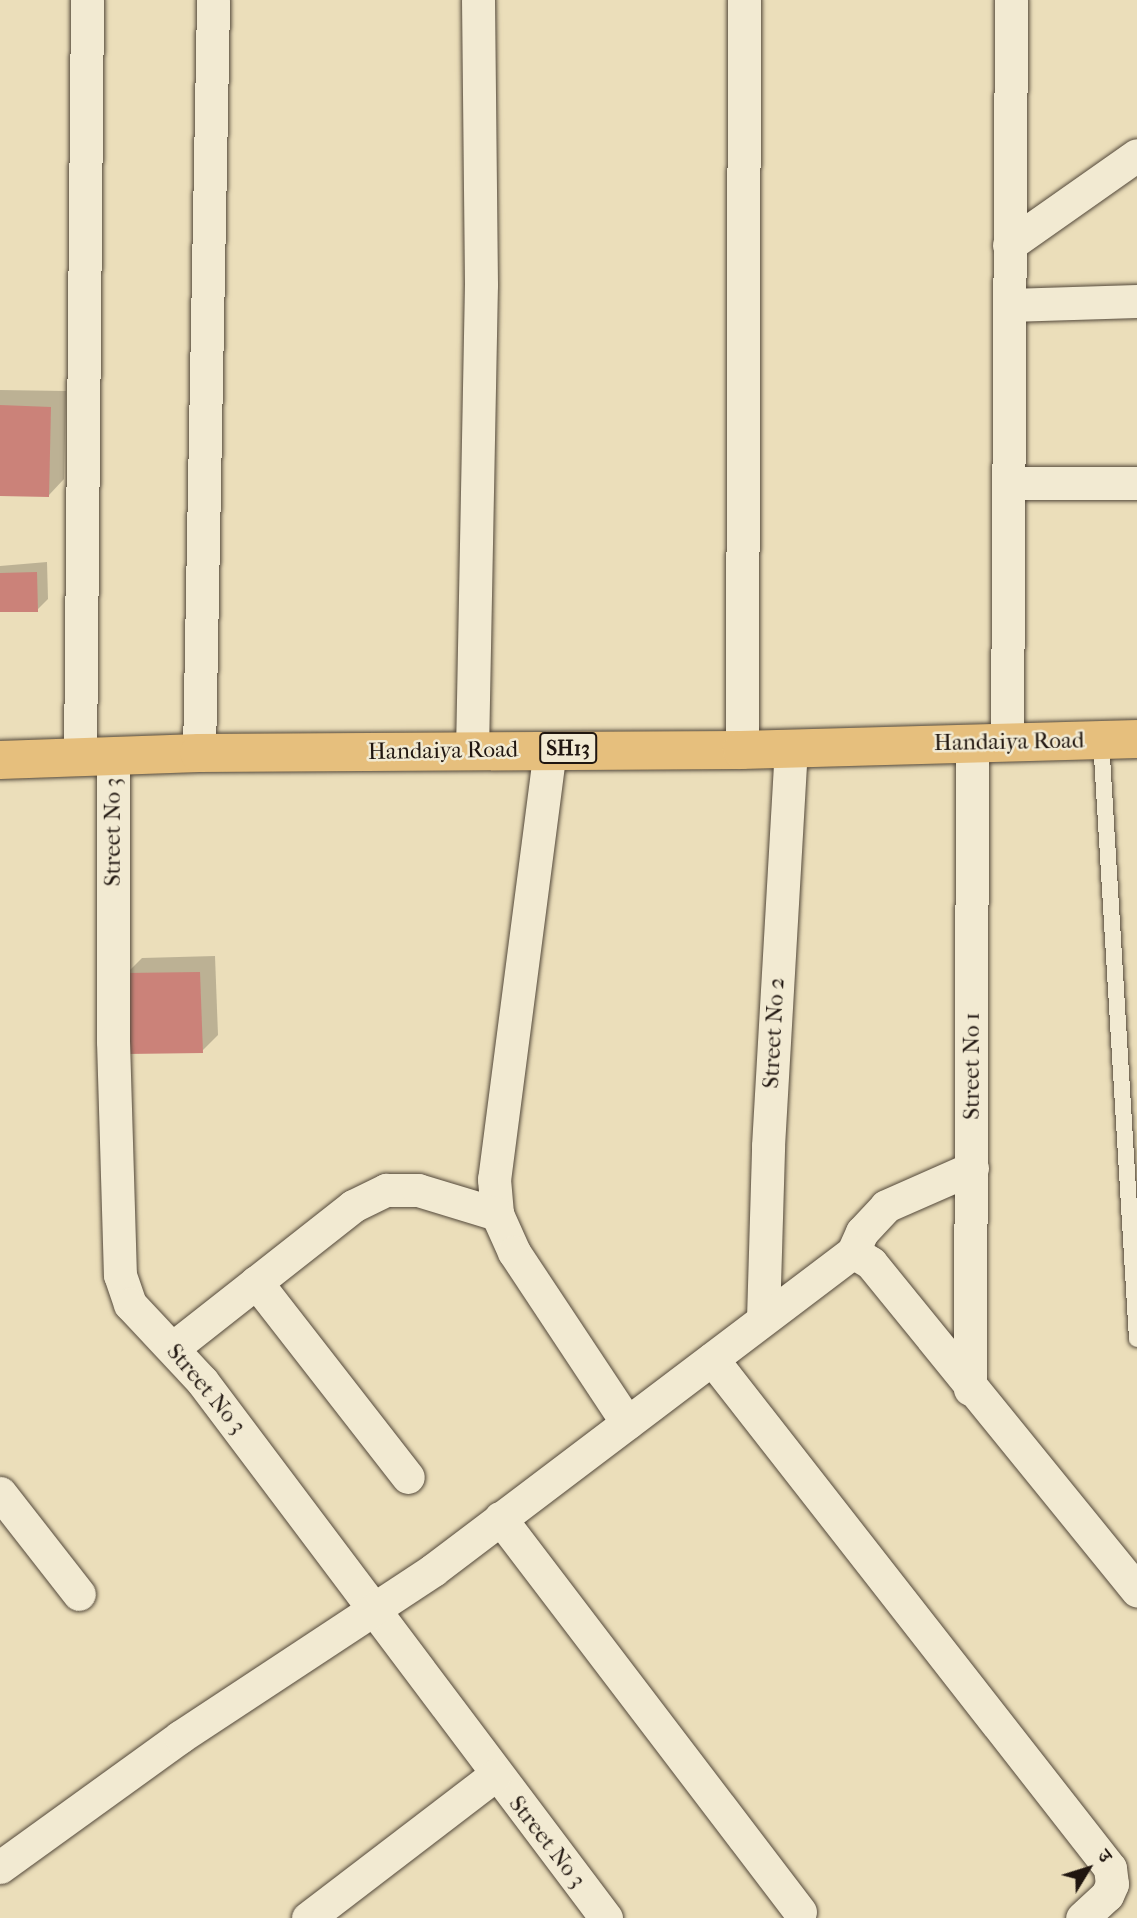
<!DOCTYPE html>
<meta charset="utf-8">
<style>
body{margin:0}
#map{position:relative;width:1137px;height:1918px;overflow:hidden;background:#ebdeba;font-family:"IM FELL French Canon","Noto Serif Devanagari",serif}
div>[style]{position:absolute}
.shadow>*{inset:0;background:#0003}
.building>*{inset:0;background:#cb8279}
.roads{filter:drop-shadow(0 0 2px #53483a) drop-shadow(0 0 2px #53483a)}
.service>*{height:16px;margin:-8px;padding:0 8px;transform-origin:8px;border-radius:8px;background:#f2ead2}
.minor>*{height:33px;margin:-16.5px;padding:0 16.5px;transform-origin:16.5px;border-radius:16.5px;background:#f2ead2}
.primary>*{height:38px;margin:-19px;padding:0 19px;transform-origin:19px;border-radius:19px;background:#e6bf7d}
span{translate:-50% -50%;white-space:nowrap;text-align:center;line-height:1.15;-webkit-text-stroke:5px #f2ead2;paint-order:stroke}
.shield-label span{padding:2px 5px;background:#f2ead2;border:2px solid;border-radius:5px;-webkit-text-stroke-width:0}
.shield-label{font-size:21px;color:#201610;font-weight:700}
.street-label{font-size:23px;color:#201610}
.north{position:absolute;left:1053px;top:1834px;width:70px;height:70px;-webkit-text-stroke:5px #f2ead2;paint-order:stroke;rotate:52deg;font-size:19px;font-weight:700;line-height:28px;text-align:center;color:#201610}
.north::after{content:'';display:block;margin:auto;width:24px;height:32px;background:#201610;clip-path:polygon(50% 0,100% 100%,50% 72%,0 100%)}
</style>
<div id="map">
<div class="shadow">
<i style="clip-path:polygon(0 390px,66px 391px,64px 479px,49px 495px,0 494px)"></i>
<i style="clip-path:polygon(47px 562px,48px 599px,37px 610px,0 611px,0 566px)"></i>
<i style="clip-path:polygon(215px 956px,218px 1035px,202px 1051px,126px 974px,142px 958px)"></i>
</div>
<div class="building">
<i style="clip-path:polygon(0 405px,51px 407px,49px 497px,0 496px)"></i>
<i style="clip-path:polygon(37px 572px,38px 612px,0 612px,0 573px)"></i>
<i style="clip-path:polygon(200px 972px,203px 1053px,127px 1054px,125px 973px)"></i>
</div>
<div class="roads">
<div class="service">
<i style="left:1101px;top:740px;width:600px;rotate:86.56deg"></i>
</div>
<div class="minor">
<i style="left:1009px;top:245px;width:156px;rotate:-35.1deg"></i>
<i style="left:1009px;top:305px;width:128px;rotate:-1.8deg"></i>
<i style="left:1008px;top:483px;width:129px"></i>
<i style="left:1007px;top:743px;width:743px;rotate:-89.69deg"></i>
<i style="left:550px;top:749px;width:434px;rotate:97.4deg"></i>
<i style="left:494px;top:1179px;width:35px;rotate:85deg"></i>
<i style="left:497px;top:1214px;width:42px;rotate:65.9deg"></i>
<i style="left:514px;top:1252px;width:205px;rotate:56.5deg"></i>
<i style="left:742px;top:750px;width:750px;rotate:-89.85deg"></i>
<i style="left:472px;top:752px;width:467px;rotate:-88.9deg"></i>
<i style="left:481px;top:285px;width:285px;rotate:-90.6deg"></i>
<i style="left:199px;top:753px;width:753px;rotate:-88.93deg"></i>
<i style="left:113px;top:757px;width:284px;rotate:90deg"></i>
<i style="left:113px;top:1041px;width:234px;rotate:88.3deg"></i>
<i style="left:120px;top:1275px;width:31px;rotate:71deg"></i>
<i style="left:130px;top:1304px;width:105px;rotate:46.9deg"></i>
<i style="left:202px;top:1381px;width:672px;rotate:53.04deg"></i>
<i style="left:80px;top:759px;width:759px;rotate:-89.47deg"></i>
<i style="left:853px;top:1252px;width:22px;rotate:-66deg"></i>
<i style="left:862px;top:1232px;width:35px;rotate:-47deg"></i>
<i style="left:886px;top:1206px;width:94px;rotate:-23.8deg"></i>
<i style="left:256px;top:1282px;width:247px;rotate:52.1deg"></i>
<i style="left:763px;top:1319px;width:173px;rotate:-88.3deg"></i>
<i style="left:768px;top:1146px;width:399px;rotate:-86.7deg"></i>
<i style="left:174px;top:1347px;width:228px;rotate:-38.2deg"></i>
<i style="left:353px;top:1206px;width:37px;rotate:-26deg"></i>
<i style="left:386px;top:1190px;width:32px"></i>
<i style="left:418px;top:1190px;width:83px;rotate:16.9deg"></i>
<i style="left:712px;top:1359px;width:646px;rotate:51.98deg"></i>
<i style="left:1110px;top:1868px;width:16px;rotate:83deg"></i>
<i style="left:1112px;top:1884px;width:12px;rotate:114deg"></i>
<i style="left:1107px;top:1895px;width:34px;rotate:137deg"></i>
<i style="left:970px;top:1389px;width:646px;rotate:-89.82deg"></i>
<i style="left:0;top:1493px;width:128px;rotate:52deg"></i>
<i style="left:500px;top:1518px;width:495px;rotate:52.7deg"></i>
<i style="left:0;top:1867px;width:222px;rotate:-35.8deg"></i>
<i style="left:180px;top:1737px;width:303px;rotate:-33.4deg"></i>
<i style="left:433px;top:1570px;width:527px;rotate:-37.13deg"></i>
<i style="left:853px;top:1252px;width:21px;rotate:31deg"></i>
<i style="left:871px;top:1263px;width:422px;rotate:50.9deg"></i>
<i style="left:308px;top:1918px;width:235px;rotate:-37.4deg"></i>
</div>
<div class="primary">
<i style="left:0;top:760px;width:199px;rotate:-2deg"></i>
<i style="left:199px;top:753px;width:543px;rotate:-0.32deg"></i>
<i style="left:742px;top:750px;width:395px;rotate:-1.6deg"></i>
</div>
</div>
<div class="shield-label">
<span style="left:568px;top:748px">SH13</span>
</div>
<div class="street-label">
<span style="left:1009px;top:742px;rotate:-1deg">Handaiya Road</span>
<span style="left:443px;top:751px;rotate:-1deg">Handaiya Road</span>
<span style="left:113px;top:832px;rotate:-90deg">Street No 3</span>
<span style="left:774px;top:1033px;rotate:-87deg">Street No 2</span>
<span style="left:972px;top:1066px;rotate:-90deg">Street No 1</span>
<span style="left:206px;top:1389px;rotate:50deg">Street No 3</span>
<span style="left:547px;top:1842px;rotate:52deg">Street No 3</span>
</div>
<div class="north">उ</div>
</div>
